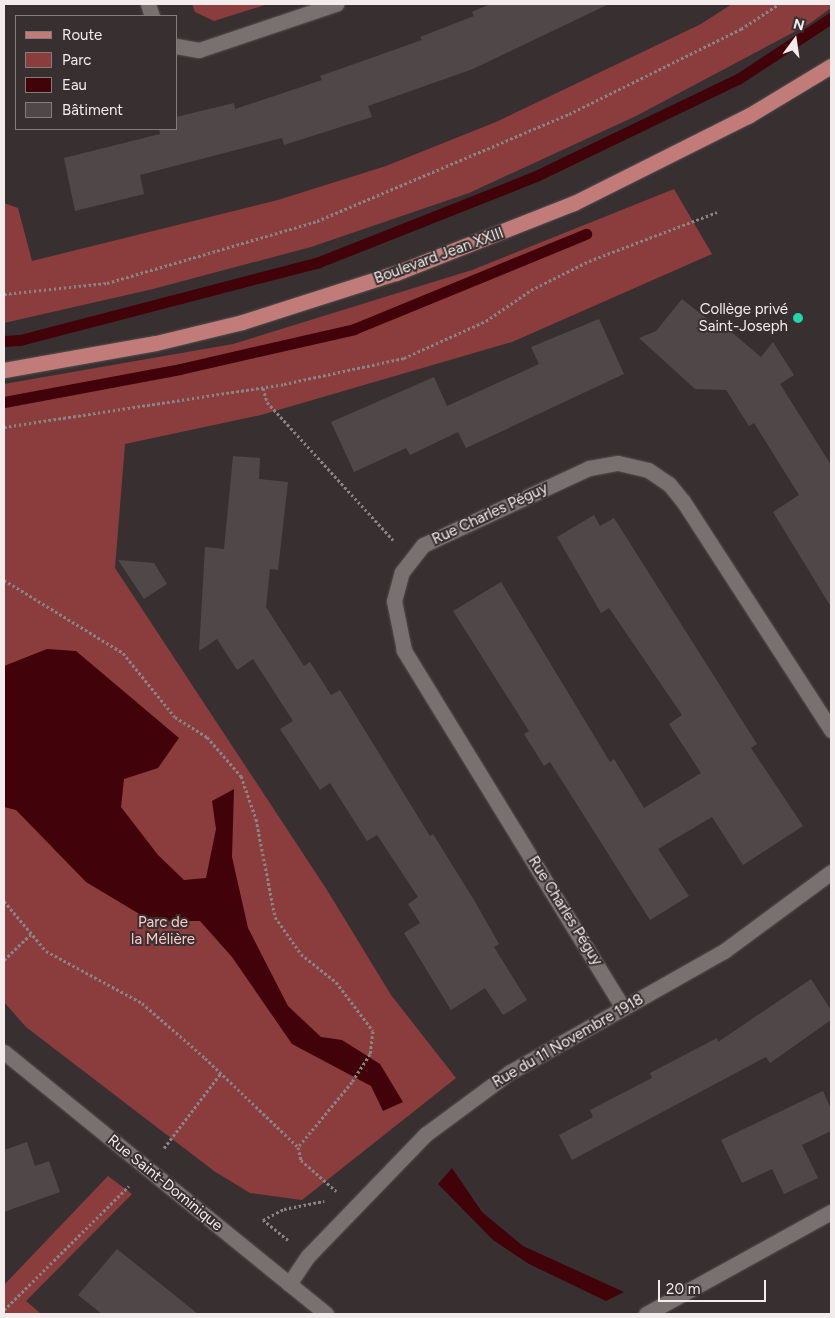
<!DOCTYPE html>
<meta charset="utf-8">
<style>
body{margin:0}
#map{position:relative;width:835px;height:1318px;overflow:hidden;background:#383030;font-family:Figtree,sans-serif}
div>[style]{position:absolute}
.green>*{inset:0;background:#8b3d3d}
.water>*{inset:0;background:#410309}
.stream>*{height:11px;margin:-5.5px;padding:0 5.5px;transform-origin:5.5px;border-radius:5.5px;background:#410309}
.building>*{inset:0;background:#504848}
.path>*{height:3px;margin-top:-1.5px;transform-origin:0;background:repeating-linear-gradient(90deg,#8b8484 0 2.5px,transparent 0 5px)}
.roads{filter:drop-shadow(0 0 1px #564f4f) drop-shadow(0 0 1px #564f4f)}
.minor>*{height:15px;margin:-7.5px;padding:0 7.5px;transform-origin:7.5px;border-radius:7.5px;background:#797170}
.major>*{height:15px;margin:-7.5px;padding:0 7.5px;transform-origin:7.5px;border-radius:7.5px;background:#c17c7a}
.dots>*{width:14px;height:14px;translate:-50% -50%;box-sizing:border-box;border:2px solid #383030;border-radius:50%}
span{translate:-50% -50%;white-space:nowrap;text-align:center;line-height:1.15;-webkit-text-stroke:4px #383030;paint-order:stroke}
.street-label{font-size:15px;color:#f2edec}
.poi-label{font-size:15px;color:#f2edec}
.right{translate:-100% -50%;text-align:right}
.park-label{font-size:15px;color:#fdcac7}
.frame{position:absolute;inset:0;border:5px solid #f2edec;pointer-events:none}
.legend{position:absolute;left:15px;top:15px;width:162px;height:115px;box-sizing:border-box;background:#383030;border:1px solid #827c7b;margin:0;padding:6px 9px;list-style:none;font-size:15px;color:#f2edec}
.legend li{display:flex;align-items:center;gap:10px;height:25px}
.legend b{width:25px;border:1px solid #827c7b}
.north{position:absolute;left:770px;top:15px;width:50px;height:50px;-webkit-text-stroke:4px #383030;paint-order:stroke;rotate:14deg;font-size:14px;font-weight:700;line-height:20px;text-align:center;color:#f2edec}
.north::after{content:'';display:block;margin:auto;width:18px;height:22px;background:#f2edec;clip-path:polygon(50% 0,100% 100%,50% 72%,0 100%)}
.scale{position:absolute;left:658px;top:1280px;width:108px;height:22px;box-sizing:border-box;border:2px solid #f2edec;border-top:0;padding-left:6px;font-size:15px;line-height:18px;white-space:nowrap;color:#f2edec;-webkit-text-stroke:4px #383030;paint-order:stroke}
</style>
<div id="map">
<div class="green">
<i style="clip-path:polygon(192px 4px,268px 4px,214px 21px,195px 12px)"></i>
<i style="clip-path:polygon(732px 4px,831px 4px,831px 8px,809px 24px,636px 116px,469px 193px,311px 247px,153px 289px,4px 323px,4px 203px,18px 208px,32px 261px,278px 200px,386px 166px,496px 122px,701px 24px)"></i>
<i style="clip-path:polygon(674px 189px,712px 254px,512px 342px,261px 415px,125px 444px,115px 568px,327px 890px,391px 995px,456px 1078px,302px 1200px,250px 1193px,214px 1171px,26px 1027px,4px 1002px,4px 384px,233px 344px,472px 270px)"></i>
<i style="clip-path:polygon(108px 1176px,132px 1194px,26px 1301px,41px 1314px,4px 1314px,4px 1285px)"></i>
</div>
<div class="water">
<i style="clip-path:polygon(47px 649px,76px 651px,179px 738px,158px 768px,124px 779px,121px 807px,158px 855px,184px 880px,206px 878px,216px 829px,212px 801px,234px 789px,232px 857px,248px 928px,288px 1006px,321px 1037px,342px 1040px,380px 1064px,403px 1102px,383px 1111px,371px 1086px,292px 1044px,232px 957px,200px 921px,151px 921px,86px 882px,16px 810px,4px 807px,4px 666px)"></i>
<i style="clip-path:polygon(452px 1168px,482px 1212px,523px 1246px,624px 1292px,606px 1301px,529px 1264px,493px 1240px,438px 1184px)"></i>
</div>
<div class="stream">
<i style="left:4px;top:341px;width:16px;rotate:-4deg"></i>
<i style="left:20px;top:340px;width:309px;rotate:-14.6deg"></i>
<i style="left:319px;top:262px;width:233px;rotate:-21.6deg"></i>
<i style="left:536px;top:176px;width:224px;rotate:-25.7deg"></i>
<i style="left:738px;top:79px;width:111px;rotate:-33.3deg"></i>
<i style="left:4px;top:402px;width:179px;rotate:-10.6deg"></i>
<i style="left:180px;top:369px;width:179px;rotate:-12.9deg"></i>
<i style="left:354px;top:329px;width:251px;rotate:-22.3deg"></i>
</div>
<div class="building">
<i style="clip-path:polygon(490px 4px,609px 4px,473px 69px,368px 106px,372px 117px,284px 145px,282px 138px,140px 175px,144px 194px,75px 211px,64px 158px,160px 134px,159px 129px,176px 129px,176px 117px,234px 103px,235px 109px,322px 80px,320px 76px,422px 40px,420px 37px,474px 16px,472px 12px)"></i>
<i style="clip-path:polygon(682px 299px,712px 323px,716px 319px,761px 357px,773px 342px,794px 375px,780px 384px,831px 465px,831px 607px,773px 512px,799px 495px,754px 423px,749px 426px,726px 390px,695px 389px,639px 338px,656px 331px)"></i>
<i style="clip-path:polygon(599px 319px,624px 374px,466px 448px,458px 432px,410px 455px,406px 448px,354px 472px,331px 422px,434px 377px,447px 406px,539px 364px,531px 347px)"></i>
<i style="clip-path:polygon(233px 456px,260px 458px,259px 479px,288px 482px,278px 570px,270px 569px,266px 607px,304px 666px,310px 662px,331px 695px,340px 690px,430px 836px,433px 834px,474px 900px,499px 944px,494px 947px,527px 1000px,503px 1015px,485px 988px,451px 1010px,404px 933px,420px 923px,408px 904px,418px 897px,377px 835px,367px 841px,330px 783px,320px 790px,280px 729px,293px 721px,253px 659px,237px 670px,217px 639px,199px 651px,205px 547px,224px 549px)"></i>
<i style="clip-path:polygon(594px 515px,600px 526px,614px 518px,757px 744px,751px 748px,803px 826px,743px 865px,712px 817px,658px 849px,689px 896px,650px 920px,550px 762px,544px 766px,524px 734px,529px 731px,453px 611px,501px 582px,610px 762px,614px 759px,644px 808px,701px 773px,669px 724px,682px 715px,609px 608px,601px 613px,557px 537px)"></i>
<i style="clip-path:polygon(118px 560px,154px 563px,167px 584px,144px 599px)"></i>
<i style="clip-path:polygon(811px 979px,831px 1010px,831px 1020px,770px 1063px,766px 1057px,572px 1160px,559px 1135px,593px 1117px,590px 1110px,652px 1078px,650px 1073px,717px 1038px,718px 1042px)"></i>
<i style="clip-path:polygon(823px 1091px,831px 1109px,831px 1131px,802px 1145px,818px 1178px,784px 1194px,772px 1169px,742px 1183px,721px 1140px)"></i>
<i style="clip-path:polygon(27px 1142px,35px 1166px,49px 1161px,60px 1192px,4px 1212px,4px 1150px)"></i>
<i style="clip-path:polygon(117px 1249px,167px 1289px,198px 1314px,102px 1314px,78px 1295px)"></i>
</div>
<div class="path">
<i style="left:4px;top:294px;width:104px;rotate:-6.1deg"></i>
<i style="left:107px;top:283px;width:219px;rotate:-16.4deg"></i>
<i style="left:317px;top:221px;width:274px;rotate:-23deg"></i>
<i style="left:569px;top:114px;width:192px;rotate:-26.3deg"></i>
<i style="left:741px;top:29px;width:45px;rotate:-33.3deg"></i>
<i style="left:263px;top:388px;width:15px;rotate:74deg"></i>
<i style="left:267px;top:402px;width:187px;rotate:47.6deg"></i>
<i style="left:4px;top:427px;width:283px;rotate:-8.7deg"></i>
<i style="left:284px;top:384px;width:123px;rotate:-12.2deg"></i>
<i style="left:404px;top:358px;width:90px;rotate:-24.3deg"></i>
<i style="left:486px;top:321px;width:55px;rotate:-34.6deg"></i>
<i style="left:531px;top:290px;width:65px;rotate:-26.6deg"></i>
<i style="left:589px;top:261px;width:137px;rotate:-20.9deg"></i>
<i style="left:4px;top:580px;width:140px;rotate:31.5deg"></i>
<i style="left:123px;top:653px;width:82px;rotate:50.9deg"></i>
<i style="left:175px;top:717px;width:38px;rotate:32deg"></i>
<i style="left:207px;top:737px;width:52px;rotate:48.9deg"></i>
<i style="left:241px;top:776px;width:46px;rotate:70.8deg"></i>
<i style="left:256px;top:819px;width:100px;rotate:79deg"></i>
<i style="left:275px;top:917px;width:45px;rotate:54.9deg"></i>
<i style="left:301px;top:954px;width:45px;rotate:38.7deg"></i>
<i style="left:336px;top:982px;width:61px;rotate:52.9deg"></i>
<i style="left:373px;top:1031px;width:23px;rotate:97deg"></i>
<i style="left:370px;top:1054px;width:33px;rotate:123deg"></i>
<i style="left:352px;top:1082px;width:85px;rotate:129.7deg"></i>
<i style="left:298px;top:1147px;width:13px;rotate:77deg"></i>
<i style="left:301px;top:1160px;width:47px;rotate:41.5deg"></i>
<i style="left:4px;top:901px;width:65px;rotate:50deg"></i>
<i style="left:46px;top:951px;width:109px;rotate:28.4deg"></i>
<i style="left:142px;top:1003px;width:84px;rotate:41.1deg"></i>
<i style="left:205px;top:1058px;width:129px;rotate:43.7deg"></i>
<i style="left:4px;top:960px;width:37px;rotate:-44deg"></i>
<i style="left:164px;top:1148px;width:94px;rotate:-52.8deg"></i>
<i style="left:288px;top:1240px;width:32px;rotate:-141deg"></i>
<i style="left:263px;top:1220px;width:24px;rotate:-28deg"></i>
<i style="left:284px;top:1209px;width:41px;rotate:-11.3deg"></i>
<i style="left:4px;top:1310px;width:176px;rotate:-44.8deg"></i>
</div>
<div class="roads">
<div class="minor">
<i style="left:148px;top:4px;width:13px;rotate:72deg"></i>
<i style="left:176px;top:46px;width:23px;rotate:10deg"></i>
<i style="left:199px;top:50px;width:145px;rotate:-18.6deg"></i>
<i style="left:623px;top:1008px;width:420px;rotate:-121.5deg"></i>
<i style="left:404px;top:650px;width:50px;rotate:-101.5deg"></i>
<i style="left:394px;top:601px;width:30px;rotate:-75deg"></i>
<i style="left:402px;top:572px;width:34px;rotate:-52deg"></i>
<i style="left:423px;top:545px;width:183px;rotate:-24.9deg"></i>
<i style="left:589px;top:468px;width:29px;rotate:-10deg"></i>
<i style="left:618px;top:463px;width:31px;rotate:13deg"></i>
<i style="left:648px;top:470px;width:25px;rotate:34deg"></i>
<i style="left:669px;top:484px;width:22px;rotate:51deg"></i>
<i style="left:683px;top:501px;width:273px;rotate:57.1deg"></i>
<i style="left:4px;top:1052px;width:415px;rotate:39.1deg"></i>
<i style="left:289px;top:1284px;width:34px;rotate:-56deg"></i>
<i style="left:308px;top:1256px;width:170px;rotate:-46deg"></i>
<i style="left:426px;top:1134px;width:104px;rotate:-36.4deg"></i>
<i style="left:510px;top:1072px;width:246px;rotate:-29.5deg"></i>
<i style="left:724px;top:951px;width:133px;rotate:-36.4deg"></i>
<i style="left:646px;top:1314px;width:211px;rotate:-28.9deg"></i>
</div>
<div class="major">
<i style="left:4px;top:370px;width:154px;rotate:-10.1deg"></i>
<i style="left:156px;top:343px;width:89px;rotate:-13.7deg"></i>
<i style="left:242px;top:322px;width:162px;rotate:-17.7deg"></i>
<i style="left:396px;top:273px;width:191px;rotate:-21.5deg"></i>
<i style="left:574px;top:203px;width:195px;rotate:-26.6deg"></i>
<i style="left:748px;top:116px;width:97px;rotate:-31.1deg"></i>
</div>
</div>
<div class="dots">
<i style="left:798px;top:318px;background:#27d5ad"></i>
</div>
<div class="street-label">
<span style="left:439px;top:256px;rotate:-20deg">Boulevard Jean XXIII</span>
<span style="left:490px;top:514px;rotate:-25deg">Rue Charles Péguy</span>
<span style="left:565px;top:911px;rotate:58deg">Rue Charles Péguy</span>
<span style="left:568px;top:1041px;rotate:-30deg">Rue du 11 Novembre 1918</span>
<span style="left:165px;top:1183px;rotate:39deg">Rue Saint-Dominique</span>
</div>
<div class="poi-label">
<span class="right" style="left:788px;top:318px">Collège privé<br>Saint-Joseph</span>
</div>
<div class="park-label">
<span style="left:163px;top:931px">Parc de<br>la Mélière</span>
</div>
<div class="frame"></div>
<ul class="legend">
<li><b style="height:6px;background:#c17c7a"></b>Route</li>
<li><b style="height:14px;background:#8b3d3d"></b>Parc</li>
<li><b style="height:14px;background:#410309"></b>Eau</li>
<li><b style="height:14px;background:#504848"></b>Bâtiment</li>
</ul>
<div class="north">N</div>
<div class="scale">20 m</div>
</div>
